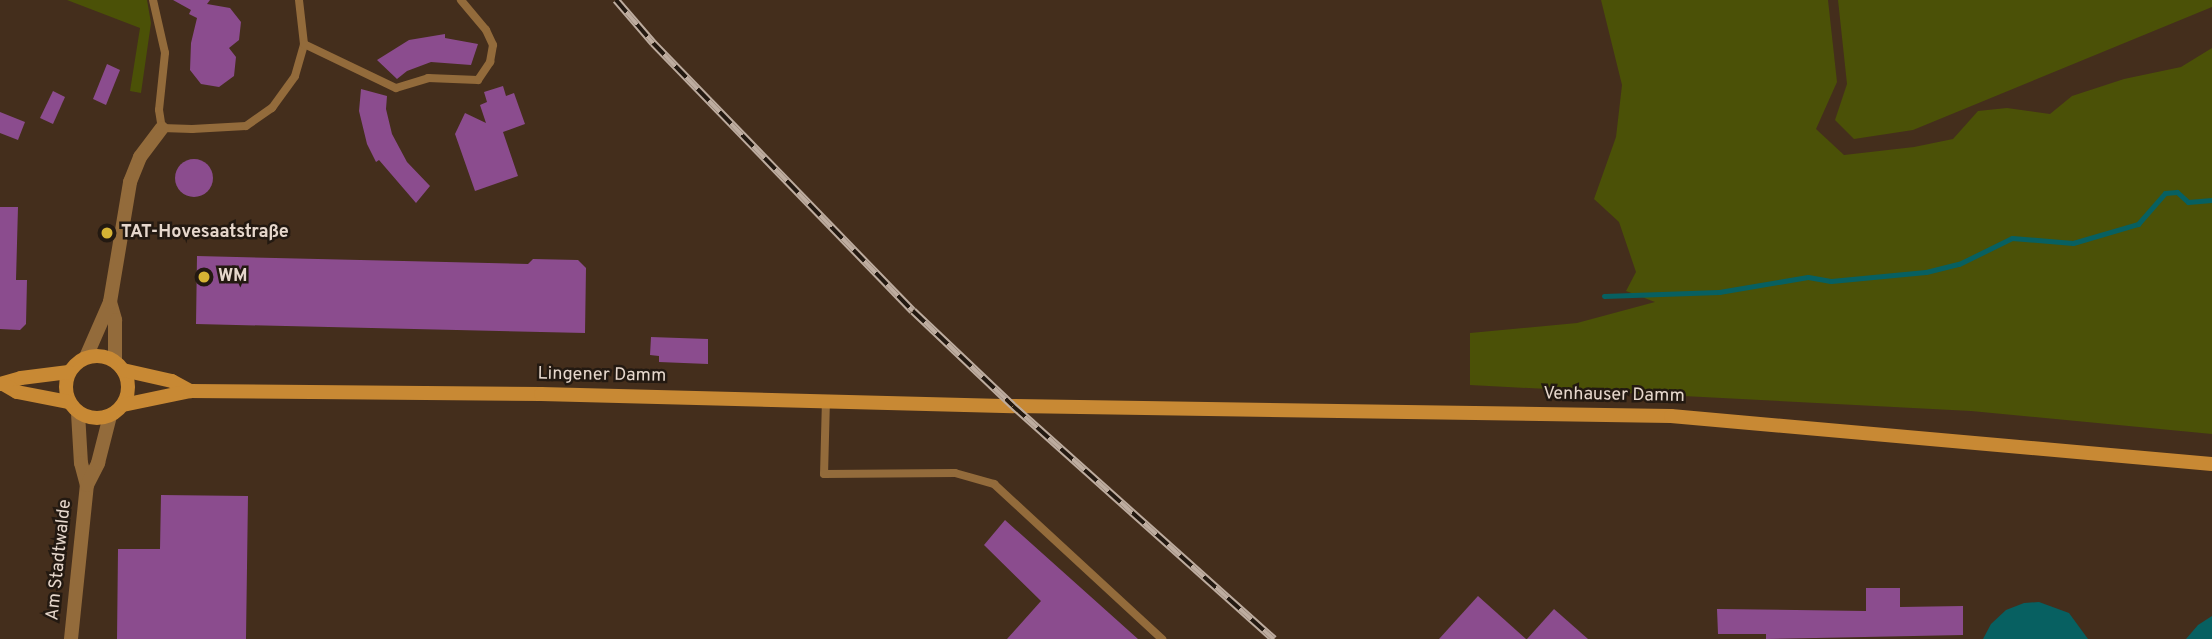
<!DOCTYPE html>
<meta charset="utf-8">
<style>
body{margin:0}
#map{position:relative;width:2212px;height:639px;overflow:hidden;background:#442e1c;font-family:Overpass,sans-serif}
div>[style]{position:absolute}
.green>*{inset:0;background:#4b5107}
.water>*{inset:0;background:#076061}
.stream>*{height:5px;margin:-2.5px;padding:0 2.5px;transform-origin:2.5px;border-radius:2.5px;background:#076061}
.building>*{inset:0;background:#8b4c8e}
.round{border-radius:50%}
.lane>*{height:8px;margin:-4px;padding:0 4px;transform-origin:4px;border-radius:4px;background:#936b3b}
.street>*{height:14px;margin:-7px;padding:0 7px;transform-origin:7px;border-radius:7px;background:#936b3b}
.secondary>*{height:14px;margin:-7px;padding:0 7px;transform-origin:7px;border-radius:7px;background:#c88934}
.secondary>.ring{margin:-7px;padding:0;box-sizing:content-box;background:none;border:14px solid #c88934;border-radius:50%}
.rail>*{height:8px;margin-top:-4px;transform-origin:0;background:repeating-linear-gradient(90deg,#231911 0 16px,#bdac9f 0 32px);box-sizing:border-box;border-block:2px solid #bdac9f}
.dots>*{width:19px;height:19px;translate:-50% -50%;box-sizing:border-box;border:4px solid #231911;border-radius:50%}
span{translate:-50% -50%;white-space:nowrap;text-align:center;line-height:1.15;-webkit-text-stroke:5px #231911;paint-order:stroke}
.poi-label{font-size:18px;color:#e6d7cc;font-weight:700}
.left{translate:0 -50%;text-align:left}
.street-label{font-size:18px;color:#e6d7cc}
</style>
<div id="map">
<div class="green">
<i style="clip-path:polygon(67px 0,147px 0,151px 23px,141px 93px,130px 91px,140px 28px)"></i>
<i style="clip-path:polygon(1601px 0,1828px 0,1837px 82px,1816px 129px,1844px 155px,1914px 147px,1953px 139px,1978px 111px,2007px 108px,2050px 114px,2072px 96px,2124px 79px,2181px 67px,2212px 48px,2212px 434px,1971px 411px,1470px 385px,1470px 333px,1577px 323px,1655px 302px,1626px 291px,1636px 272px,1619px 222px,1594px 199px,1616px 137px,1622px 85px)"></i>
<i style="clip-path:polygon(1838px 0,2212px 0,2212px 7px,1913px 130px,1854px 139px,1835px 120px,1847px 84px)"></i>
</div>
<div class="water">
<i style="clip-path:polygon(2039px 602px,2069px 613px,2088px 639px,1983px 639px,1991px 624px,2006px 610px,2024px 603px)"></i>
<i style="clip-path:polygon(2212px 616px,2212px 639px,2186px 639px,2198px 625px)"></i>
</div>
<div class="stream">
<i style="left:1604px;top:296px;width:115px;rotate:-2deg"></i>
<i style="left:1719px;top:292px;width:90px;rotate:-9.6deg"></i>
<i style="left:1808px;top:277px;width:23px;rotate:10deg"></i>
<i style="left:1831px;top:281px;width:95px;rotate:-5.4deg"></i>
<i style="left:1926px;top:272px;width:34px;rotate:-14deg"></i>
<i style="left:1959px;top:264px;width:59px;rotate:-26.1deg"></i>
<i style="left:2012px;top:238px;width:61px;rotate:4.7deg"></i>
<i style="left:2073px;top:243px;width:68px;rotate:-16.3deg"></i>
<i style="left:2138px;top:224px;width:41px;rotate:-48.9deg"></i>
<i style="left:2165px;top:193px;width:12px;rotate:-5deg"></i>
<i style="left:2177px;top:192px;width:15px;rotate:42deg"></i>
<i style="left:2188px;top:202px;width:24px;rotate:-5deg"></i>
</div>
<div class="building">
<i style="clip-path:polygon(173px 0,210px 0,207px 4px,230px 8px,241px 22px,239px 40px,229px 48px,236px 57px,234px 76px,219px 87px,201px 84px,190px 70px,191px 43px,197px 18px,189px 14px,191px 10px)"></i>
<i style="clip-path:polygon(445px 34px,445px 38px,478px 44px,471px 65px,431px 62px,407px 71px,397px 79px,377px 60px,409px 40px)"></i>
<i style="clip-path:polygon(107px 64px,120px 70px,106px 105px,93px 99px)"></i>
<i style="clip-path:polygon(503px 86px,506px 96px,514px 93px,525px 124px,503px 132px,518px 176px,475px 191px,455px 134px,465px 113px,486px 123px,480px 105px,487px 102px,484px 92px)"></i>
<i style="clip-path:polygon(361px 89px,387px 96px,386px 109px,392px 134px,407px 162px,430px 186px,416px 203px,379px 160px,376px 162px,367px 144px,359px 111px)"></i>
<i style="clip-path:polygon(53px 91px,65px 97px,53px 124px,40px 118px)"></i>
<i style="clip-path:polygon(0 112px,25px 122px,18px 140px,0 133px)"></i>
<i class="round" style="left:175px;top:159px;width:38px;height:38px"></i>
<i style="clip-path:polygon(0 207px,18px 207px,16px 280px,27px 280px,26px 324px,20px 330px,0 329px)"></i>
<i style="clip-path:polygon(197px 256px,528px 264px,533px 259px,578px 260px,586px 268px,585px 333px,196px 324px)"></i>
<i style="clip-path:polygon(651px 337px,708px 339px,708px 364px,659px 362px,659px 356px,650px 355px)"></i>
<i style="clip-path:polygon(161px 495px,248px 496px,246px 639px,117px 639px,118px 549px,160px 549px)"></i>
<i style="clip-path:polygon(1005px 520px,1138px 639px,1007px 639px,1041px 601px,984px 545px)"></i>
<i style="clip-path:polygon(1866px 588px,1900px 588px,1900px 607px,1963px 606px,1963px 635px,1766px 639px,1766px 634px,1718px 634px,1717px 609px,1866px 611px)"></i>
<i style="clip-path:polygon(1478px 596px,1526px 639px,1439px 639px)"></i>
<i style="clip-path:polygon(1554px 609px,1588px 639px,1527px 639px)"></i>
</div>
<div class="lane">
<i style="left:153px;top:0;width:54px;rotate:77.2deg"></i>
<i style="left:165px;top:53px;width:57px;rotate:96deg"></i>
<i style="left:159px;top:110px;width:18px;rotate:81deg"></i>
<i style="left:162px;top:128px;width:30px;rotate:2deg"></i>
<i style="left:192px;top:129px;width:54px;rotate:-3.2deg"></i>
<i style="left:246px;top:126px;width:32px;rotate:-35deg"></i>
<i style="left:272px;top:108px;width:39px;rotate:-54deg"></i>
<i style="left:295px;top:76px;width:33px;rotate:-74deg"></i>
<i style="left:304px;top:44px;width:44px;rotate:-96.5deg"></i>
<i style="left:304px;top:44px;width:102px;rotate:25.6deg"></i>
<i style="left:396px;top:88px;width:34px;rotate:-17deg"></i>
<i style="left:428px;top:78px;width:50px;rotate:2.3deg"></i>
<i style="left:478px;top:80px;width:22px;rotate:-56deg"></i>
<i style="left:490px;top:62px;width:17px;rotate:-80deg"></i>
<i style="left:493px;top:45px;width:17px;rotate:-115deg"></i>
<i style="left:486px;top:30px;width:39px;rotate:-130deg"></i>
<i style="left:826px;top:399px;width:75px;rotate:91.5deg"></i>
<i style="left:824px;top:474px;width:131px;rotate:-0.4deg"></i>
<i style="left:955px;top:473px;width:41px;rotate:15.8deg"></i>
<i style="left:994px;top:484px;width:229px;rotate:42.7deg"></i>
</div>
<div class="street">
<i style="left:110px;top:302px;width:19px;rotate:74deg"></i>
<i style="left:115px;top:320px;width:41px;rotate:90deg"></i>
<i style="left:86px;top:357px;width:60px;rotate:-66.4deg"></i>
<i style="left:110px;top:302px;width:122px;rotate:-80.5deg"></i>
<i style="left:130px;top:182px;width:27px;rotate:-68deg"></i>
<i style="left:140px;top:157px;width:36px;rotate:-53deg"></i>
<i style="left:78px;top:413px;width:50px;rotate:86.6deg"></i>
<i style="left:81px;top:463px;width:23px;rotate:75deg"></i>
<i style="left:71px;top:639px;width:155px;rotate:-84.1deg"></i>
<i style="left:87px;top:485px;width:25px;rotate:-63deg"></i>
<i style="left:98px;top:463px;width:49px;rotate:-75.7deg"></i>
</div>
<div class="secondary">
<i class="ring" style="left:66px;top:356px;width:48px;height:48px"></i>
<i style="left:123px;top:370px;width:50px;rotate:12.7deg"></i>
<i style="left:172px;top:381px;width:21px;rotate:29deg"></i>
<i style="left:0;top:384px;width:22px;rotate:-16deg"></i>
<i style="left:21px;top:378px;width:48px;rotate:-7.1deg"></i>
<i style="left:3px;top:384px;width:16px;rotate:30deg"></i>
<i style="left:17px;top:392px;width:53px;rotate:10.9deg"></i>
<i style="left:123px;top:405px;width:68px;rotate:-11.8deg"></i>
<i style="left:190px;top:391px;width:351px;rotate:0.5deg"></i>
<i style="left:541px;top:394px;width:472px;rotate:1.5deg"></i>
<i style="left:1013px;top:406px;width:658px;rotate:0.87deg"></i>
<i style="left:1671px;top:416px;width:543px;rotate:5.07deg"></i>
</div>
<div class="rail">
<i style="left:616px;top:0;width:57px;rotate:49.3deg"></i>
<i style="left:653px;top:43px;width:373px;rotate:45.9deg"></i>
<i style="left:913px;top:311px;width:138px;rotate:43.5deg"></i>
<i style="left:1013px;top:406px;width:350px;rotate:41.8deg"></i>
</div>
<div class="dots">
<i style="left:107px;top:233px;background:#d7b434"></i>
<i style="left:204px;top:277px;background:#d7b434"></i>
</div>
<div class="poi-label">
<span class="left" style="left:121px;top:233px">TAT-Hovesaatstraße</span>
<span class="left" style="left:218px;top:277px">WM</span>
</div>
<div class="street-label">
<span style="left:602px;top:376px;rotate:1deg">Lingener Damm</span>
<span style="left:1614px;top:396px;rotate:1deg">Venhauser Damm</span>
<span style="left:60px;top:560px;rotate:-84deg">Am Stadtwalde</span>
</div>
</div>
